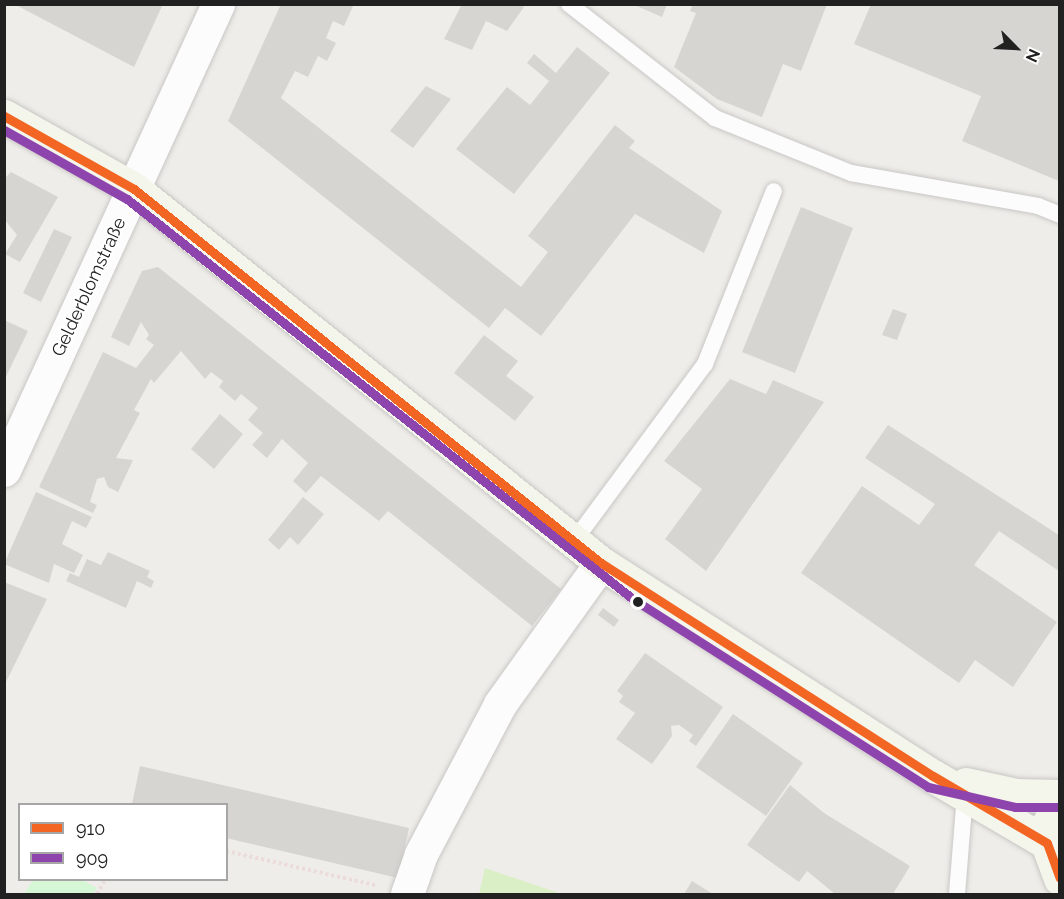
<!DOCTYPE html>
<meta charset="utf-8">
<style>
body{margin:0}
#map{position:relative;width:1064px;height:899px;overflow:hidden;background:#efede9;font-family:Raleway,sans-serif}
div>[style]{position:absolute}
.grass>*{inset:0;background:#daefc5}
.park>*{inset:0;background:#d5f7d6}
.building>*{inset:0;background:#d7d5d2}
.path>*{height:4px;margin-top:-2px;transform-origin:0;background:repeating-linear-gradient(90deg,#ecdcd9 0 3px,transparent 0 6px)}
.roads{filter:drop-shadow(0 0 2px #c8c7c5) drop-shadow(0 0 2px #c8c7c5)}
.service>*{height:16px;margin:-8px;padding:0 8px;transform-origin:8px;border-radius:8px;background:#fdfcfc}
.minor>*{height:33px;margin:-16.5px;padding:0 16.5px;transform-origin:16.5px;border-radius:16.5px;background:#fdfcfc}
.secondary>*{height:33px;margin:-16.5px;padding:0 16.5px;transform-origin:16.5px;border-radius:16.5px;background:#f4f5eb}
.bus-1>*{height:9px;margin:-4.5px;padding:0 4.5px;transform-origin:4.5px;border-radius:4.5px;background:#f26522}
.bus-2>*{height:9px;margin:-4.5px;padding:0 4.5px;transform-origin:4.5px;border-radius:4.5px;background:#8e44ad}
.dots>*{width:16px;height:16px;translate:-50% -50%;box-sizing:border-box;border:3px solid #fff;border-radius:50%}
span{translate:-50% -50%;white-space:nowrap;text-align:center;line-height:1.15;-webkit-text-stroke:4.5px #fff;paint-order:stroke}
.street-label{font-size:18px;color:#212121}
.frame{position:absolute;inset:0;border:6px solid #212121;pointer-events:none}
.legend{position:absolute;left:18px;top:803px;width:210px;height:78px;box-sizing:border-box;background:#fff;border:2px solid #a6a6a6;margin:0;padding:8px 10px;list-style:none;font-size:18px;color:#212121}
.legend li{display:flex;align-items:center;gap:12px;height:30px}
.legend b{width:30px;border:2px solid #a6a6a6}
.north{position:absolute;left:986px;top:18px;width:60px;height:60px;-webkit-text-stroke:4px #fff;paint-order:stroke;rotate:114deg;font-size:16px;font-weight:700;line-height:24px;text-align:center;color:#212121}
.north::after{content:'';display:block;margin:auto;width:21px;height:27px;background:#212121;clip-path:polygon(50% 0,100% 100%,50% 72%,0 100%)}
</style>
<div id="map">
<div class="grass">
<i style="clip-path:polygon(485px 868px,562px 894px,479px 894px)"></i>
</div>
<div class="park">
<i style="clip-path:polygon(33px 880px,82px 880px,97px 888px,93px 894px,24px 894px)"></i>
</div>
<div class="building">
<i style="clip-path:polygon(14px 4px,163px 4px,134px 67px)"></i>
<i style="clip-path:polygon(281px 4px,354px 4px,344px 26px,333px 21px,326px 38px,336px 43px,327px 61px,318px 56px,308px 77px,295px 71px,281px 98px,521px 287px,548px 252px,528px 236px,615px 125px,635px 141px,629px 148px,722px 211px,704px 253px,635px 214px,541px 336px,505px 308px,489px 328px,228px 121px)"></i>
<i style="clip-path:polygon(462px 4px,518px 4px,524px 7px,507px 31px,486px 21px,472px 50px,444px 39px)"></i>
<i style="clip-path:polygon(632px 4px,667px 4px,662px 17px)"></i>
<i style="clip-path:polygon(693px 4px,827px 4px,801px 71px,783px 64px,762px 117px,717px 99px,674px 67px,696px 13px,690px 11px)"></i>
<i style="clip-path:polygon(871px 4px,1059px 4px,1059px 181px,962px 141px,981px 96px,854px 44px)"></i>
<i style="clip-path:polygon(577px 47px,610px 73px,514px 194px,456px 149px,507px 87px,530px 105px,549px 81px,527px 63px,534px 54px,556px 73px)"></i>
<i style="clip-path:polygon(426px 86px,451px 99px,413px 148px,390px 131px)"></i>
<i style="clip-path:polygon(11px 172px,58px 197px,20px 262px,5px 254px,17px 235px,4px 219px,4px 179px)"></i>
<i style="clip-path:polygon(801px 207px,853px 228px,795px 373px,742px 352px)"></i>
<i style="clip-path:polygon(54px 229px,72px 237px,41px 302px,23px 293px)"></i>
<i style="clip-path:polygon(158px 267px,561px 589px,532px 626px,388px 511px,379px 521px,321px 476px,306px 493px,293px 481px,308px 463px,282px 439px,267px 458px,252px 445px,263px 433px,248px 420px,258px 408px,241px 394px,235px 401px,219px 387px,223px 381px,211px 372px,205px 379px,181px 351px,154px 383px,151px 379px,134px 410px,140px 413px,116px 458px,133px 460px,118px 492px,108px 487px,104px 477px,97px 479px,90px 502px,97px 505px,93px 513px,39px 487px,103px 352px,136px 368px,154px 345px,146px 339px,149px 335px,141px 322px,129px 346px,111px 337px,142px 271px)"></i>
<i style="clip-path:polygon(893px 309px,907px 314px,897px 340px,882px 335px)"></i>
<i style="clip-path:polygon(4px 320px,28px 331px,4px 381px)"></i>
<i style="clip-path:polygon(484px 335px,518px 361px,506px 376px,534px 397px,515px 421px,454px 373px)"></i>
<i style="clip-path:polygon(730px 379px,766px 394px,773px 380px,824px 402px,706px 571px,665px 539px,702px 489px,664px 461px)"></i>
<i style="clip-path:polygon(220px 414px,243px 434px,214px 469px,191px 449px)"></i>
<i style="clip-path:polygon(888px 425px,1059px 535px,1059px 571px,999px 531px,974px 565px,1057px 622px,1013px 687px,975px 660px,959px 683px,801px 573px,862px 486px,919px 525px,935px 504px,865px 458px)"></i>
<i style="clip-path:polygon(36px 492px,92px 517px,86px 528px,72px 521px,62px 544px,83px 555px,74px 573px,54px 564px,49px 583px,4px 564px)"></i>
<i style="clip-path:polygon(303px 497px,324px 514px,298px 545px,290px 537px,279px 550px,268px 540px)"></i>
<i style="clip-path:polygon(108px 552px,150px 571px,147px 577px,154px 581px,151px 588px,137px 581px,126px 608px,66px 581px,70px 573px,79px 577px,87px 559px,101px 565px)"></i>
<i style="clip-path:polygon(4px 582px,47px 599px,4px 686px)"></i>
<i style="clip-path:polygon(603px 608px,619px 620px,614px 627px,598px 615px)"></i>
<i style="clip-path:polygon(645px 653px,723px 707px,696px 746px,689px 741px,693px 735px,679px 725px,671px 726px,672px 736px,652px 764px,616px 739px,635px 713px,619px 702px,623px 696px,617px 691px)"></i>
<i style="clip-path:polygon(733px 714px,803px 763px,766px 816px,696px 767px)"></i>
<i style="clip-path:polygon(140px 766px,409px 828px,398px 878px,226px 838px,226px 804px,132px 804px)"></i>
<i style="clip-path:polygon(790px 785px,824px 813px,910px 866px,893px 894px,835px 894px,807px 871px,799px 882px,747px 845px)"></i>
<i style="clip-path:polygon(692px 881px,713px 894px,684px 894px)"></i>
</div>
<div class="path">
<i style="left:226px;top:851px;width:153px;rotate:12.9deg"></i>
<i style="left:97px;top:894px;width:16px;rotate:-60deg"></i>
</div>
<div class="roads">
<div class="service">
<i style="left:569px;top:4px;width:185px;rotate:38deg"></i>
<i style="left:715px;top:118px;width:147px;rotate:22deg"></i>
<i style="left:851px;top:173px;width:190px;rotate:10deg"></i>
<i style="left:1038px;top:206px;width:24px;rotate:22deg"></i>
<i style="left:574px;top:541px;width:220px;rotate:-53.5deg"></i>
<i style="left:705px;top:364px;width:186px;rotate:-68.3deg"></i>
<i style="left:957px;top:894px;width:99px;rotate:-85.4deg"></i>
</div>
<div class="minor">
<i style="left:4px;top:470px;width:513px;rotate:-65.33deg"></i>
<i style="left:407px;top:894px;width:42px;rotate:-70.7deg"></i>
<i style="left:421px;top:854px;width:170px;rotate:-62.2deg"></i>
<i style="left:500px;top:704px;width:173px;rotate:-54.4deg"></i>
</div>
<div class="secondary">
<i style="left:4px;top:116px;width:149px;rotate:29.3deg"></i>
<i style="left:134px;top:189px;width:598px;rotate:38.69deg"></i>
<i style="left:601px;top:563px;width:394px;rotate:32.7deg"></i>
<i style="left:933px;top:776px;width:132px;rotate:30.4deg"></i>
<i style="left:966px;top:784px;width:51px;rotate:12.4deg"></i>
<i style="left:1016px;top:795px;width:43px;rotate:1.3deg"></i>
<i style="left:1049px;top:822px;width:21px;rotate:95deg"></i>
<i style="left:1047px;top:843px;width:38px;rotate:70deg"></i>
</div>
</div>
<div class="bus-1">
<i style="left:4px;top:116px;width:149px;rotate:29.3deg"></i>
<i style="left:134px;top:189px;width:598px;rotate:38.69deg"></i>
<i style="left:601px;top:563px;width:394px;rotate:32.7deg"></i>
<i style="left:933px;top:776px;width:132px;rotate:30.4deg"></i>
<i style="left:1047px;top:843px;width:37px;rotate:70deg"></i>
</div>
<div class="bus-2">
<i style="left:4px;top:130px;width:141px;rotate:29.3deg"></i>
<i style="left:127px;top:199px;width:645px;rotate:38.33deg"></i>
<i style="left:633px;top:599px;width:350px;rotate:32.5deg"></i>
<i style="left:928px;top:787px;width:89px;rotate:12.9deg"></i>
<i style="left:1015px;top:807px;width:45px"></i>
</div>
<div class="dots">
<i style="left:638px;top:602px;background:#212121"></i>
</div>
<div class="street-label">
<span style="left:89px;top:287px;rotate:-65deg">Gelderblomstraße</span>
</div>
<div class="frame"></div>
<ul class="legend">
<li><b style="height:8px;background:#f26522"></b>910</li>
<li><b style="height:8px;background:#8e44ad"></b>909</li>
</ul>
<div class="north">N</div>
</div>
